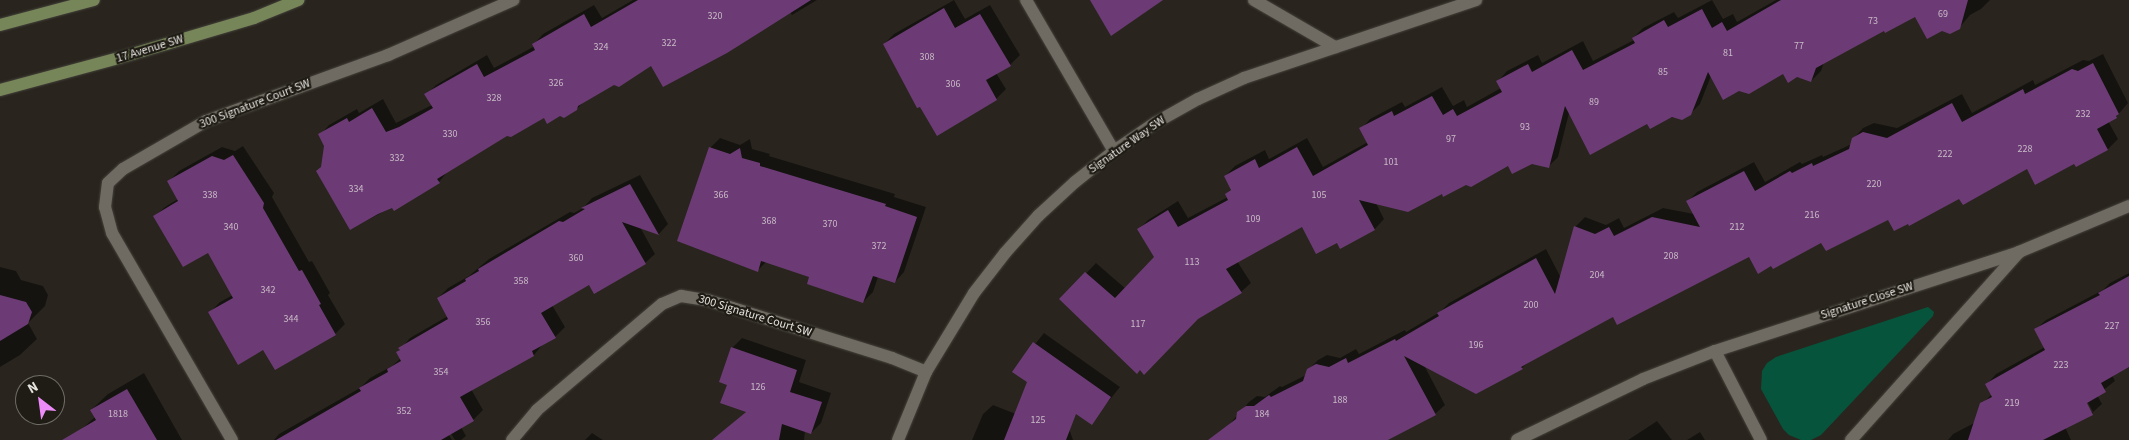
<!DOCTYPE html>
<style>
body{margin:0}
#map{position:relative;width:2129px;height:440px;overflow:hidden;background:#29251e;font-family:"Source Sans 3",sans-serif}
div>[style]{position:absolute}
.green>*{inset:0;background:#07543c}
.shadow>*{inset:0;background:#0007}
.building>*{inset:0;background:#6c3b76}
.roads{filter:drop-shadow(0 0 1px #45423c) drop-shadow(0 0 1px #45423c)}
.service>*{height:12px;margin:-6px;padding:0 6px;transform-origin:6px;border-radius:6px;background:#6f6b62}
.minor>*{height:12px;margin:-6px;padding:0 6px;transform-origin:6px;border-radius:6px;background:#6f6b62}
.secondary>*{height:12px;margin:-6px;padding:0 6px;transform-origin:6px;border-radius:6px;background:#778658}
span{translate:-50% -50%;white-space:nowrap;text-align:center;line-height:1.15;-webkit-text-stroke:4.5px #1f1c15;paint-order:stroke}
.number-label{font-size:10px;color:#c8bac5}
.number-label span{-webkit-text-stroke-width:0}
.street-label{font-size:12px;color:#e6e4df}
.north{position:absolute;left:15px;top:375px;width:50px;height:50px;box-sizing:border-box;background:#1f1c15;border:1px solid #6f6c66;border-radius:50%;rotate:330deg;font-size:14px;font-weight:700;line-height:20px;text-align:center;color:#e6e4df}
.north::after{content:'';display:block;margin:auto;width:18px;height:22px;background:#ed8cf9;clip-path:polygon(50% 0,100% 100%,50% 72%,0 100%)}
</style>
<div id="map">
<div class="green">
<i style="clip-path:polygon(1928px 307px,1934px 312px,1933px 316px,1821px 435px,1811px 440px,1801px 440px,1789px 435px,1783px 429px,1761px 389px,1762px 371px,1767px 363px,1776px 357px)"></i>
</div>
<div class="shadow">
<i style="clip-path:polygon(633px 0,817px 0,792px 15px,790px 12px,694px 71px,693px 69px,651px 65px,585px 100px,577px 109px,560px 115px,545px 116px,507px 135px,448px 171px,439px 182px,351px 229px,323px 166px,326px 146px,320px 135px,329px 125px,357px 109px,359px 113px,383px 99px,396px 123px,432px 105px,426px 95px,436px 85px,487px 55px,494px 68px,535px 46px,534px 44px,543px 34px,594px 5px,602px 18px)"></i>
<i style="clip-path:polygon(954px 0,965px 19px,990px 5px,1020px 55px,1010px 65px,996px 73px,1006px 89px,996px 99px,884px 44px,894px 34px)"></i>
<i style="clip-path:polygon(1712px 0,1723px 19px,1733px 14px,1737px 22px,1776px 0,1990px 0,1981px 9px,1970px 15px,1959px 28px,1915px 15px,1885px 29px,1824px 62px,1821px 71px,1811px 81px,1783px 73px,1711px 76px,1700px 104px,1690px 114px,1648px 122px,1569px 113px,1558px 157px,1548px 167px,1531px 162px,1509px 164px,1442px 192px,1376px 203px,1384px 219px,1375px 229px,1340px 247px,1337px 241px,1302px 225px,1237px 261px,1251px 283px,1241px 292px,1198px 318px,1061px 299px,1096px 263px,1126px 289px,1156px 258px,1138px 230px,1148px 220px,1178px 201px,1188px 218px,1228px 197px,1226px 194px,1231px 189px,1225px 176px,1235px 166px,1265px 150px,1269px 159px,1307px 138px,1323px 167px,1368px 142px,1361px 129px,1370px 119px,1402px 102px,1405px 107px,1442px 87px,1453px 106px,1464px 100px,1467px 107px,1501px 88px,1498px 81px,1507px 71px,1538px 55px,1542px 63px,1583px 41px,1593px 61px,1634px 40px,1633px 38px,1643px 28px,1674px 12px,1678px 18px)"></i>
<i style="clip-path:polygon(2103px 54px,2128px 103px,2116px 117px,2108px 121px,2118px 139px,2108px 149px,2076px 166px,2075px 163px,2027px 167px,1960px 197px,1889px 218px,1822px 241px,1772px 264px,1749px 256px,1614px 316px,1529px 361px,1522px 368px,1424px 365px,1445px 405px,1435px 414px,1388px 440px,1237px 440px,1227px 427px,1249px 402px,1257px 396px,1265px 397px,1280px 386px,1282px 387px,1306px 375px,1308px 370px,1318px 360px,1327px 355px,1340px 358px,1356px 349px,1359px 354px,1405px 330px,1406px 332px,1440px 312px,1449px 303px,1546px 249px,1561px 278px,1575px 227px,1585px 217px,1606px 225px,1619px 218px,1624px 228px,1663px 208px,1694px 214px,1687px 202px,1697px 192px,1754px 162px,1765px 182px,1800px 162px,1802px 164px,1822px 155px,1823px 157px,1852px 144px,1853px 139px,1863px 128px,1874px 123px,1897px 128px,1962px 94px,1972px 113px,2033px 80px,2035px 85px,2083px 60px,2089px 61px)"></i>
<i style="clip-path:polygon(720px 138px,740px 145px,750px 139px,752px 149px,770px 154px,769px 156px,895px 194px,894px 197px,926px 207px,904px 272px,895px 282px,878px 277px,873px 292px,863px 302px,811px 276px,767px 261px,758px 270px,679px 240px,711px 147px)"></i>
<i style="clip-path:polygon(243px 146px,274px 193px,272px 197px,309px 262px,312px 261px,330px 293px,328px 295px,345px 324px,335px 334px,264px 348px,210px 312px,220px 302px,233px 295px,208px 252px,155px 216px,165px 207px,178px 199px,169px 181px,179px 171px,222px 147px,235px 151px)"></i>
<i style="clip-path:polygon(640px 175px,668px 224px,659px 234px,640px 227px,655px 254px,645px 263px,589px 283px,552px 305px,565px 327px,555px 337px,543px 344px,534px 355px,471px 389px,483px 410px,473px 420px,461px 427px,466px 436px,461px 440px,455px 440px,448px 429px,446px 430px,452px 440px,274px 440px,279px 434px,360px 388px,370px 378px,392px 366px,401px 358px,398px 352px,410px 338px,448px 316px,438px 298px,448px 288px,469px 276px,489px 259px,570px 212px,574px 213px,583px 208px,592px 198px)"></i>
<i style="clip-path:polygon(0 267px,16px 271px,21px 280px,43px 286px,48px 295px,45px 306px,28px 323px,37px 339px,20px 355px,0 367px)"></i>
<i style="clip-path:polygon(evenodd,2129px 273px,2129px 366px,2112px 375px,2115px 381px,2097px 395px,2102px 404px,2092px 413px,2065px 427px,2071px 440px,1948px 440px,1953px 434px,1976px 422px,1982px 404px,1992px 394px,1987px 384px,1996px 374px,2045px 347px,2036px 329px,2046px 320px,2103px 290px,2110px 283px,2129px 273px,2085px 397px,2093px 412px,2090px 412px,2085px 397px)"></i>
<i style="clip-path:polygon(1044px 333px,1120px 387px,1091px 423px,1059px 400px,1073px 440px,972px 440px,983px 414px,993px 405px,1016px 414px,1030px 379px,1015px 369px)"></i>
<i style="clip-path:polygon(742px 338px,806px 360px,799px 382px,831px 393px,821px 423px,811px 433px,805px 431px,804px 440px,714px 440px,747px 411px,729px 384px,732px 348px)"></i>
<i style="clip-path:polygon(144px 373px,182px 440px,74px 440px,73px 437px,95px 417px,91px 410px,108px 394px)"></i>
<i style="clip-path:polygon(1657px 421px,1672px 440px,1628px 440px)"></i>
<i style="clip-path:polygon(1700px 432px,1705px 440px,1687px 440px)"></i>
<i style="clip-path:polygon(592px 433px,603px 440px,585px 440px)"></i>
</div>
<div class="building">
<i style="clip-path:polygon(638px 0,811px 0,727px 53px,663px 87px,651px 66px,619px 87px,614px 85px,578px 106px,577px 110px,564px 118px,560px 116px,547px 124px,544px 118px,511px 137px,507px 136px,437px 179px,440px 183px,394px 211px,392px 208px,378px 214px,350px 230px,316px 171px,321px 167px,324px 146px,318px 134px,347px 118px,349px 122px,372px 108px,386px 132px,399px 127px,433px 108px,424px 94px,477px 64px,484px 77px,535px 50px,532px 44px,584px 14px,591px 27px)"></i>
<i style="clip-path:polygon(1090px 0,1163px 0,1111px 36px)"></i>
<i style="clip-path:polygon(1781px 0,1968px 0,1960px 29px,1950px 34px,1942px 31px,1927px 39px,1915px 17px,1885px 33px,1884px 31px,1816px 68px,1811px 82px,1797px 77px,1788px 83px,1783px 74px,1749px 94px,1739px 91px,1723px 100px,1708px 72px,1691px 115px,1682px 120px,1672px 117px,1650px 129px,1647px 124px,1590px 155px,1565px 106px,1549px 168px,1532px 164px,1512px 174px,1508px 166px,1471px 187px,1466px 185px,1443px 197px,1442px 194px,1408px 212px,1359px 200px,1375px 230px,1340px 249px,1337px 243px,1316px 254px,1302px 227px,1226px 269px,1242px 293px,1198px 319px,1144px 375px,1140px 370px,1137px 374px,1059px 299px,1085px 272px,1115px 298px,1154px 257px,1137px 229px,1168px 210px,1178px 227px,1228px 200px,1225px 194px,1231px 190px,1224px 176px,1255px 159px,1259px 168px,1297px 147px,1313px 176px,1368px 145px,1359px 128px,1392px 111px,1394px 116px,1432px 96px,1443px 115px,1453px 109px,1457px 116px,1502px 92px,1496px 81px,1528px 64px,1532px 72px,1572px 50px,1583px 70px,1635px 43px,1632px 38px,1664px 20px,1668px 27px,1702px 9px,1712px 28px,1722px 22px,1727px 31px)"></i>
<i style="clip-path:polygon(944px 8px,955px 28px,980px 14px,1011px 66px,986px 80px,997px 100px,937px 136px,920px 107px,917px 108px,883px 44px)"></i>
<i style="clip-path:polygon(2093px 63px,2119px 114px,2116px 116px,2117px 118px,2097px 129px,2108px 150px,2076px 167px,2074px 164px,2035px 185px,2027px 169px,1963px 205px,1959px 199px,1909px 226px,1908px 224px,1894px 231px,1888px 220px,1826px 251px,1821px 243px,1773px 269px,1771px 266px,1758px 274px,1749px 257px,1617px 325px,1613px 317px,1521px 367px,1523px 369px,1476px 394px,1404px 356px,1436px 415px,1388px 440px,1208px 440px,1236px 419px,1237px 412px,1246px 406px,1254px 406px,1269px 395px,1271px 397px,1303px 381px,1307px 369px,1316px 364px,1329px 367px,1346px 358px,1348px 363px,1395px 339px,1396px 341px,1439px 316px,1437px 313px,1536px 258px,1555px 294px,1574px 226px,1595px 234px,1609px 227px,1614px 236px,1652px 217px,1700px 227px,1686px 201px,1744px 171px,1755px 191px,1790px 171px,1792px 173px,1812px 163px,1813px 166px,1849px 149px,1852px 138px,1863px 132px,1887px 138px,1952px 103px,1962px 122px,2023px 89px,2025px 94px,2072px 69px,2078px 71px)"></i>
<i style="clip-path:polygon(709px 147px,730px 154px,740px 148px,742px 158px,760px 163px,760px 166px,886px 204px,885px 206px,917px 217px,895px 283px,873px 276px,863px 303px,807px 284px,809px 277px,761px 261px,758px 272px,677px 241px)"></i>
<i style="clip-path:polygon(233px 155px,264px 203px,263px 208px,299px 271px,302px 270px,321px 304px,319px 305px,336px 335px,275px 370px,263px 350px,238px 365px,208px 312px,233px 298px,208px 253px,183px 267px,153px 216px,178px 201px,167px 181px,212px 156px,224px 160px)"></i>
<i style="clip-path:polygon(630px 184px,659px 235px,622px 222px,646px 264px,594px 294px,589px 285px,541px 313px,556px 338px,532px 351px,534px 356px,460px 397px,474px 421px,441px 440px,276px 440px,361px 391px,359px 388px,388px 372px,387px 369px,401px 361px,396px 352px,400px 350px,398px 348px,448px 319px,437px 298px,466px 281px,465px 279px,479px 271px,478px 269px,559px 221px,563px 222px,585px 209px,581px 208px)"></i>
<i style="clip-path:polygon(2129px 276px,2129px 367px,2101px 383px,2106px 392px,2087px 403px,2093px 415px,2043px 440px,1968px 440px,1980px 403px,1992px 397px,1985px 384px,2045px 350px,2034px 329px,2100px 295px,2098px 293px)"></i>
<i style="clip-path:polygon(0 295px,26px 302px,32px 312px,28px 324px,0 341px)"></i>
<i style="clip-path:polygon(1033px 342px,1111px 397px,1092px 425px,1076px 414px,1066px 440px,1004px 440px,1027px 382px,1012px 372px)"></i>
<i style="clip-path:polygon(731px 347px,797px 370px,790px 392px,822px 402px,811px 434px,782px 424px,779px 440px,712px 440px,746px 412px,720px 403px,727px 385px,719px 382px)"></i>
<i style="clip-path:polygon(127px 389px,157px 440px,62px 440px,96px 420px,90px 410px)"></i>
</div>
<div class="roads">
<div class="service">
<i style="left:1026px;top:0;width:175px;rotate:59.8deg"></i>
<i style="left:1254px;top:0;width:94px;rotate:30.1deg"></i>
<i style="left:232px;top:440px;width:239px;rotate:-120.1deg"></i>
<i style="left:112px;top:233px;width:27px;rotate:-105deg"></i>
<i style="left:105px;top:207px;width:24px;rotate:-83deg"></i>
<i style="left:108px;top:183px;width:21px;rotate:-43deg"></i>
<i style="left:123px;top:169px;width:96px;rotate:-30deg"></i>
<i style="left:206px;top:121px;width:194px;rotate:-19.9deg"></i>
<i style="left:388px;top:55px;width:137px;rotate:-23.7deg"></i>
<i style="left:512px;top:440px;width:39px;rotate:-50deg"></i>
<i style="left:537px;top:410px;width:164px;rotate:-40.3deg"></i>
<i style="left:662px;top:304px;width:21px;rotate:-23deg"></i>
<i style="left:681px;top:296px;width:26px;rotate:9deg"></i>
<i style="left:707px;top:300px;width:194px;rotate:17.4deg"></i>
<i style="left:892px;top:358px;width:37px;rotate:22deg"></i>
</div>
<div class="minor">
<i style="left:1715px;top:351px;width:100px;rotate:62.7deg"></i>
<i style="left:898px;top:440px;width:74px;rotate:-67.6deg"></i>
<i style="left:926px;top:372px;width:92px;rotate:-58.7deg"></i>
<i style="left:974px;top:293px;width:51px;rotate:-52.2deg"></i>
<i style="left:1005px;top:253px;width:50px;rotate:-48.3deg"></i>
<i style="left:1038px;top:216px;width:50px;rotate:-42.6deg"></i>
<i style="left:1075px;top:182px;width:50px;rotate:-38.5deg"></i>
<i style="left:1114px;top:151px;width:50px;rotate:-34.3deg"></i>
<i style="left:1155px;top:123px;width:49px;rotate:-29.2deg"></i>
<i style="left:1198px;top:99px;width:51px;rotate:-24.5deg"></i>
<i style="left:1244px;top:78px;width:245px;rotate:-18.6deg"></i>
<i style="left:1517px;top:440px;width:140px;rotate:-25.8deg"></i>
<i style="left:1643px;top:379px;width:77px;rotate:-21.3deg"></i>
<i style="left:1715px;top:351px;width:320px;rotate:-18deg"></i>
<i style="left:2019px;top:252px;width:119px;rotate:-22.7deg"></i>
<i style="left:1851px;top:440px;width:252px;rotate:-48.2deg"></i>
</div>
<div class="secondary">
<i style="left:0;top:25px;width:97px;rotate:-14.9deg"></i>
<i style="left:0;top:90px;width:123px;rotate:-15.1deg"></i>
<i style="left:119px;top:58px;width:141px;rotate:-16.5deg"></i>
<i style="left:254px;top:18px;width:48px;rotate:-22.2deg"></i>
</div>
</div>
<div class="number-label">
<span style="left:1943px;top:15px">69</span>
<span style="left:715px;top:17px">320</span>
<span style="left:1873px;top:22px">73</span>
<span style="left:669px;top:44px">322</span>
<span style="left:1799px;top:47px">77</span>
<span style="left:601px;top:48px">324</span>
<span style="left:1728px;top:54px">81</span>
<span style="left:927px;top:58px">308</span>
<span style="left:1663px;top:73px">85</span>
<span style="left:556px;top:84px">326</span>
<span style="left:953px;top:85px">306</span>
<span style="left:494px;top:99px">328</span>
<span style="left:1594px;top:103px">89</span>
<span style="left:2083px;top:115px">232</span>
<span style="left:1525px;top:128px">93</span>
<span style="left:450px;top:135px">330</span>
<span style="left:1451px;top:140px">97</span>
<span style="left:2025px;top:150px">228</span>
<span style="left:1945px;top:155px">222</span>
<span style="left:397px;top:159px">332</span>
<span style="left:1391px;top:163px">101</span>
<span style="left:1874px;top:185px">220</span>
<span style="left:356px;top:190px">334</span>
<span style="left:210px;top:196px">338</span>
<span style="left:721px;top:196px">366</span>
<span style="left:1319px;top:196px">105</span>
<span style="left:1812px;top:216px">216</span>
<span style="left:1253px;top:220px">109</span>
<span style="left:769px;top:222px">368</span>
<span style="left:830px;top:225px">370</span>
<span style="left:231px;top:228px">340</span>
<span style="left:1737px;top:228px">212</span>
<span style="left:879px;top:247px">372</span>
<span style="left:1671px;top:257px">208</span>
<span style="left:576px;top:259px">360</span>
<span style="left:1192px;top:263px">113</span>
<span style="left:1597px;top:276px">204</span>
<span style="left:521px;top:282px">358</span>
<span style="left:268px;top:291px">342</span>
<span style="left:1531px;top:306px">200</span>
<span style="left:291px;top:320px">344</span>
<span style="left:483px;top:323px">356</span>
<span style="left:1138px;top:325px">117</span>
<span style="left:2112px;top:327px">227</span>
<span style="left:1476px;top:346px">196</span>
<span style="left:2061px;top:366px">223</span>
<span style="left:441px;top:373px">354</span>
<span style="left:758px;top:388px">126</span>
<span style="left:1340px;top:401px">188</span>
<span style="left:2012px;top:404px">219</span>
<span style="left:404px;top:412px">352</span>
<span style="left:118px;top:415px">1818</span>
<span style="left:1262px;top:415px">184</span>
<span style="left:1038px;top:421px">125</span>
</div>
<div class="street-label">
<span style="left:150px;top:49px;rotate:-17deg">17 Avenue SW</span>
<span style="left:255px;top:104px;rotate:-21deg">300 Signature Court SW</span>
<span style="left:1127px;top:145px;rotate:-35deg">Signature Way SW</span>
<span style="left:1867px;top:301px;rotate:-18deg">Signature Close SW</span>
<span style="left:755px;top:316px;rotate:17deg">300 Signature Court SW</span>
</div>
<div class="north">N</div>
</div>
